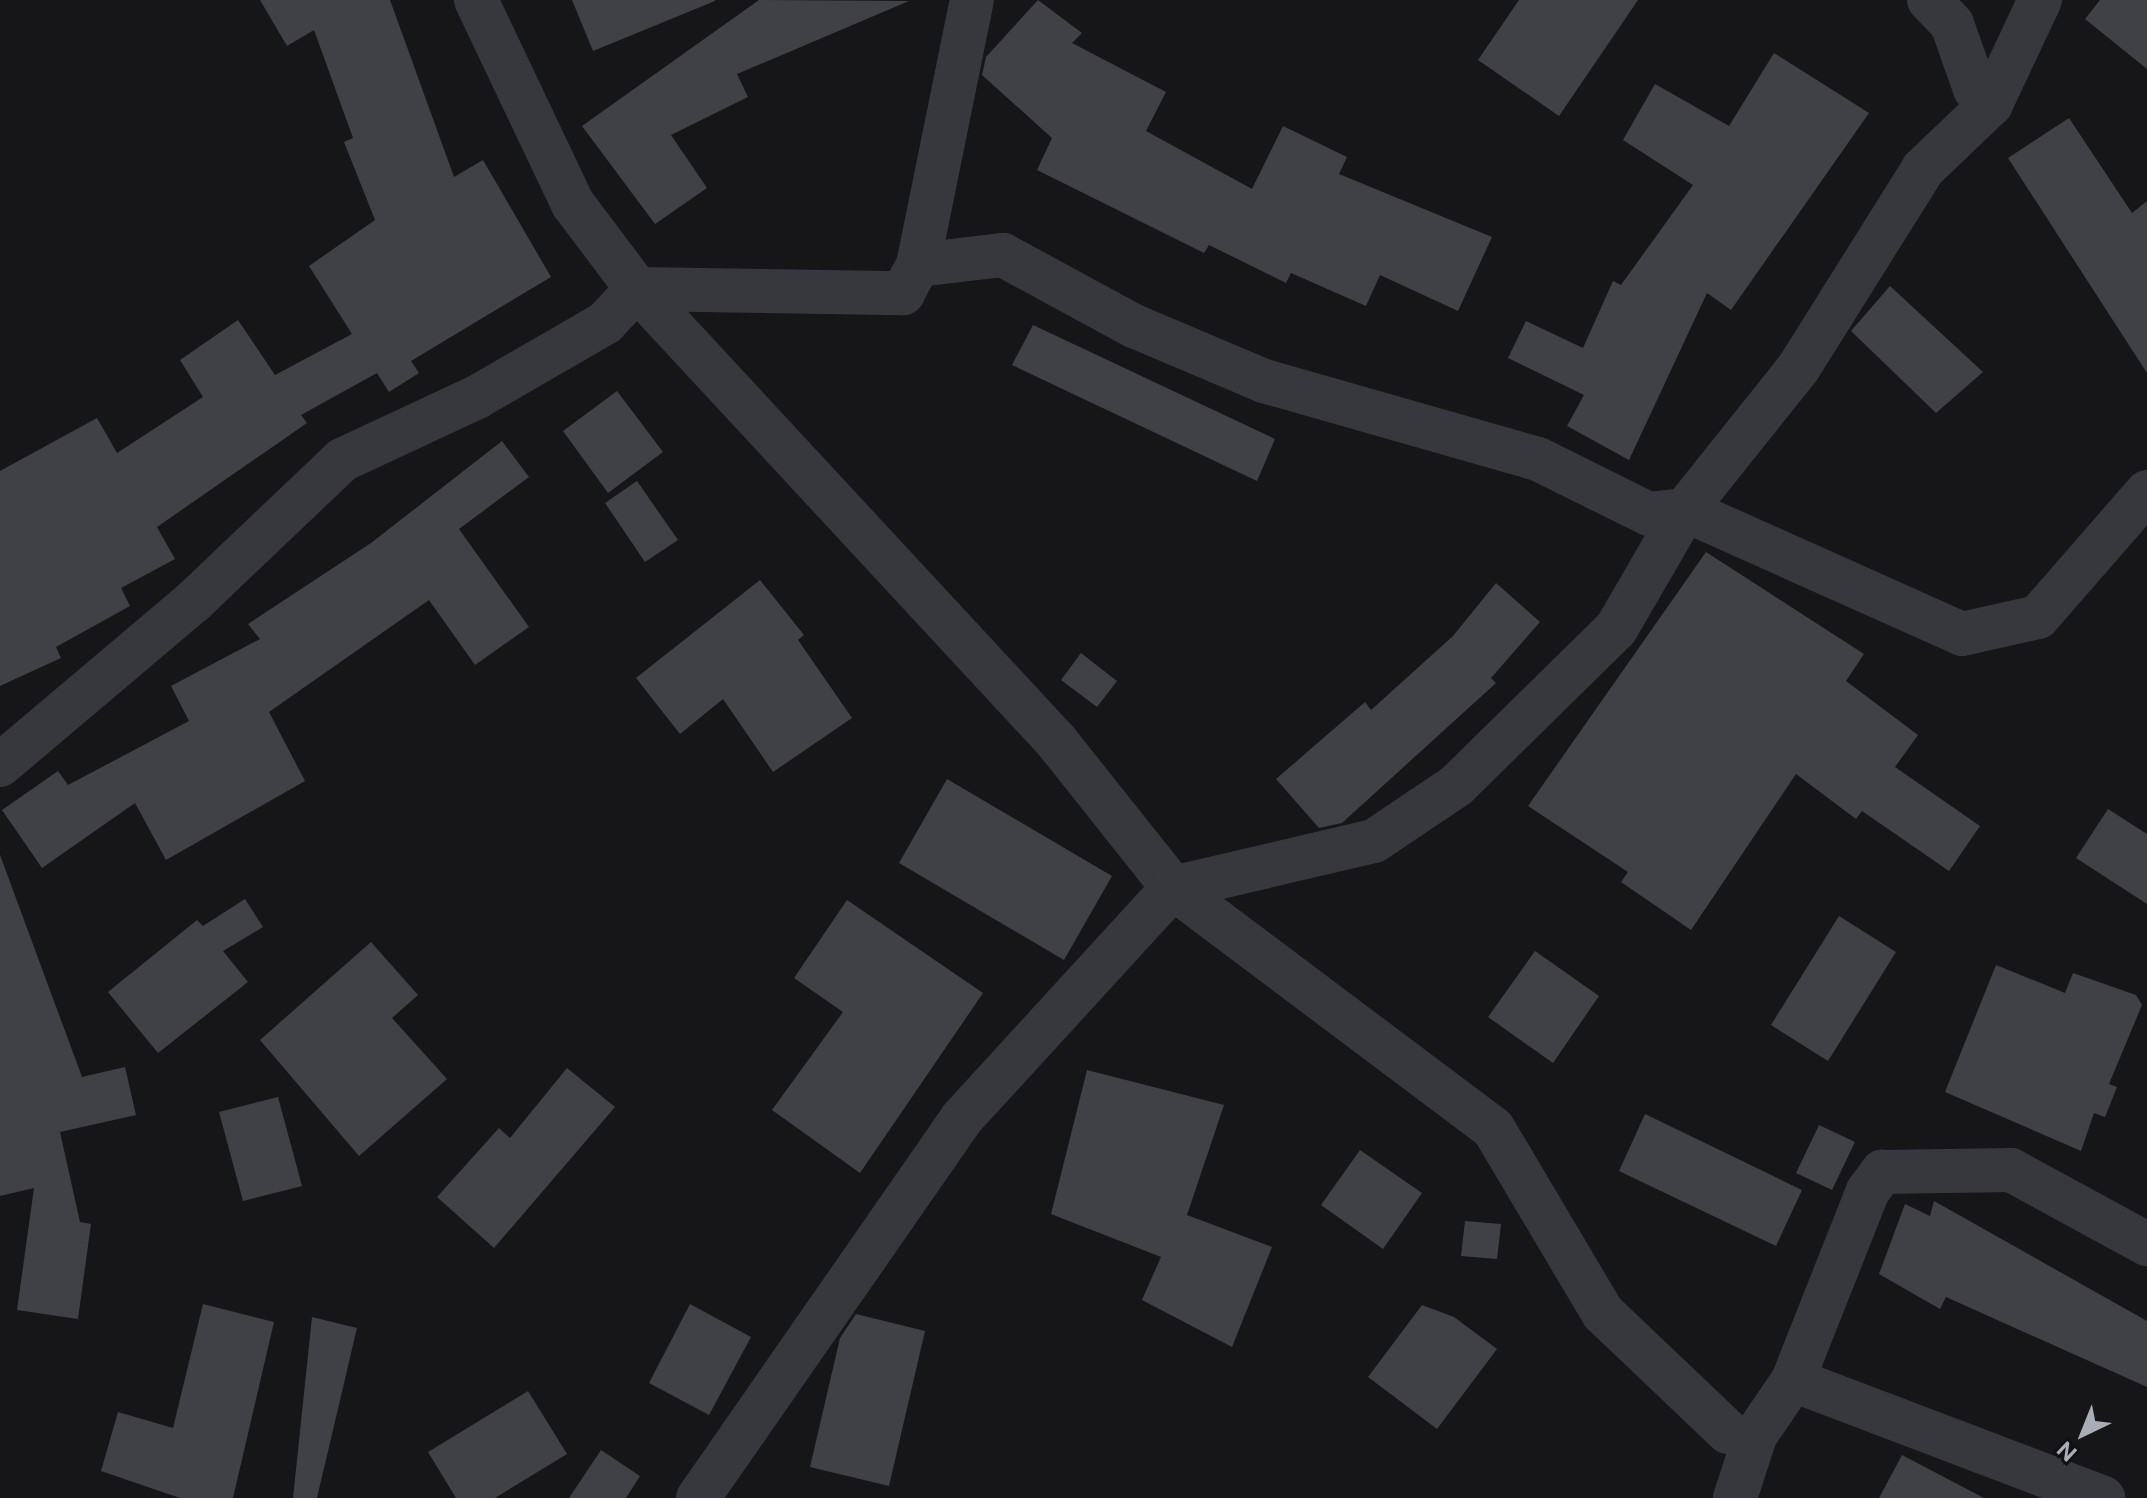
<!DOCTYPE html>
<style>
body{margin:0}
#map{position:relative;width:2147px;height:1498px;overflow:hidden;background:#161618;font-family:"Public Sans",sans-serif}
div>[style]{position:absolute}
.building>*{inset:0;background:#404145}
.minor>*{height:44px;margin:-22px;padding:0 22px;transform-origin:22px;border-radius:22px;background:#37383d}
span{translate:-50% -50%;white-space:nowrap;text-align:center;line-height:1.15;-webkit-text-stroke:7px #111113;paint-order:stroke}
.north{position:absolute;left:2043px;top:1394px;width:80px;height:80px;-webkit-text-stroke:6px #111113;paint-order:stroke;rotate:223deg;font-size:22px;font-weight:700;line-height:32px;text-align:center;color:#a8adb8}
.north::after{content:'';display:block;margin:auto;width:28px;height:36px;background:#a8adb8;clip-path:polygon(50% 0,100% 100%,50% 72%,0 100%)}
</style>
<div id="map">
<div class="building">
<i style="clip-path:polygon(260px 0,390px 0,454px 177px,483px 160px,551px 277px,411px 361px,419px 373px,389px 392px,377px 373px,301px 415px,307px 423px,157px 527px,175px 559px,121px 588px,130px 606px,56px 647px,61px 658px,0 686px,0 471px,97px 418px,117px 453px,203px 397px,180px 360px,238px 320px,275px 375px,352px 334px,309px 266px,375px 220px,344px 142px,353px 138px,314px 30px,287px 46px)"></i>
<i style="clip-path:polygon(572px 0,715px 0,715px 1px,593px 51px)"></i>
<i style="clip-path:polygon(759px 0,909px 1px,737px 74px,748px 97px,671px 135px,707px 188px,655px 224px,582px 126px)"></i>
<i style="clip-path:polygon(1038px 0,1082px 33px,1072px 43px,1166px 92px,1146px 131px,1252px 189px,1283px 126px,1347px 157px,1339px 174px,1492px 237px,1458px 311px,1380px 275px,1366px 306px,1291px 273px,1286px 283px,1209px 245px,1204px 253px,1037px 170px,1052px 138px,982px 75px,986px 57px)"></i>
<i style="clip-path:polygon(1519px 0,1638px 0,1559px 116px,1478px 60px)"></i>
<i style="clip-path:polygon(2100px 0,2147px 0,2147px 69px,2085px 19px)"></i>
<i style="clip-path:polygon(1774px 53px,1869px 113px,1731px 310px,1707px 293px,1629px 460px,1567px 426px,1584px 395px,1508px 358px,1526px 321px,1583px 348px,1613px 281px,1621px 285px,1693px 185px,1623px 140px,1655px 84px,1729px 126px)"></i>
<i style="clip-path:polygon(2069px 118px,2132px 213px,2147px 201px,2147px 373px,2008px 158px)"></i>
<i style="clip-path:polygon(1890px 286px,1983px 372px,1936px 413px,1851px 331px)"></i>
<i style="clip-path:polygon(1033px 325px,1275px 439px,1257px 481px,1012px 365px)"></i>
<i style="clip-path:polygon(617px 391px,663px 452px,608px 493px,563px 431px)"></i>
<i style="clip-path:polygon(502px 441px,529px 477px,459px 529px,529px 627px,475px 665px,429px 600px,269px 712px,305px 781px,166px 860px,135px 803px,42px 868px,2px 810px,58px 771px,68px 785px,189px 721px,171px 686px,260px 639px,248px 624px,371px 543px)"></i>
<i style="clip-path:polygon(637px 481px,678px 540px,645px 562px,605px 503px)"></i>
<i style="clip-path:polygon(1706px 552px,1864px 654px,1846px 681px,1918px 735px,1895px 767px,1980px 826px,1949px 871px,1862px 811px,1856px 819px,1796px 774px,1691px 930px,1621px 882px,1628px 872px,1528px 806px)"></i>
<i style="clip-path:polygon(760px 580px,804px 635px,798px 640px,852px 718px,773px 772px,723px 699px,680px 734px,636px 678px)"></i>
<i style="clip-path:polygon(1496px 583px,1540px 622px,1491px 678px,1496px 683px,1342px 823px,1319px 828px,1276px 779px,1365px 702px,1371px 710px,1453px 636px)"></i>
<i style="clip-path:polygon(1081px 653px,1117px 681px,1097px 707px,1061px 680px)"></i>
<i style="clip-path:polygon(947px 779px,1112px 876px,1064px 960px,899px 863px)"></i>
<i style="clip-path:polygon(2108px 809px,2147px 834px,2147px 904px,2076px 858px)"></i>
<i style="clip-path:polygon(0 855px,82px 1077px,125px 1067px,136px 1115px,60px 1132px,80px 1222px,91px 1224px,78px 1319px,17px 1310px,34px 1188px,0 1196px)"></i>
<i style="clip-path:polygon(245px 899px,263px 927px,223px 951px,248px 982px,158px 1053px,108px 992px,197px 920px,203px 926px)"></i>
<i style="clip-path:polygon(847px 900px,983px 993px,860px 1173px,772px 1110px,843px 1012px,794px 978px)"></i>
<i style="clip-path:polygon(1839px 916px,1896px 952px,1828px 1061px,1771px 1025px)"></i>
<i style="clip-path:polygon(371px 942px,418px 995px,392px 1018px,447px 1079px,359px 1156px,260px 1040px)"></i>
<i style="clip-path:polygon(1535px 951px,1599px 996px,1553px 1063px,1488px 1017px)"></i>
<i style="clip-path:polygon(1996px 965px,2065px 993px,2073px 973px,2136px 995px,2142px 1005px,2109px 1084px,2117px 1087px,2105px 1117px,2094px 1113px,2081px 1151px,1945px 1092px)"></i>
<i style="clip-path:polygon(567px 1068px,615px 1107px,494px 1248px,437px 1197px,499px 1128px,510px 1138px)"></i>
<i style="clip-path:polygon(1087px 1070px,1224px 1105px,1187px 1215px,1272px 1247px,1232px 1347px,1142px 1300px,1161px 1257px,1051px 1214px)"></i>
<i style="clip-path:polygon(278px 1097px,302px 1186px,243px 1201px,219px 1112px)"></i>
<i style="clip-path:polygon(1645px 1114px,1802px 1190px,1776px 1246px,1619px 1171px)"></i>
<i style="clip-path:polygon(1819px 1125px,1855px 1142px,1832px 1190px,1796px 1173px)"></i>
<i style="clip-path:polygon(1360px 1150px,1422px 1193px,1383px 1249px,1321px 1205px)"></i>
<i style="clip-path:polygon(1934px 1201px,2147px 1321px,2147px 1387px,1946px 1297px,1940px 1309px,1879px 1274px,1905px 1204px,1930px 1216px)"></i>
<i style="clip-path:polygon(1465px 1221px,1501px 1224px,1497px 1259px,1461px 1256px)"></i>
<i style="clip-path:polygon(203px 1304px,274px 1322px,233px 1498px,180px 1498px,101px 1471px,118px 1412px,173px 1428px)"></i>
<i style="clip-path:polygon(690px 1304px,751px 1337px,709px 1415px,649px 1383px)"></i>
<i style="clip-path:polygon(1422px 1305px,1454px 1317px,1497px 1349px,1437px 1429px,1368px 1377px)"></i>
<i style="clip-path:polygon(856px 1314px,925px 1331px,889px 1486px,810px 1467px,840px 1338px)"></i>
<i style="clip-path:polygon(312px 1317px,357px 1328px,317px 1498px,293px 1498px)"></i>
<i style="clip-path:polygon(528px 1391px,567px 1454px,495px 1498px,456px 1498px,428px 1452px)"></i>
<i style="clip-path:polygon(601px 1450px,640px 1476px,626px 1498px,569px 1498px)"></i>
<i style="clip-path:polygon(1902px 1455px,1984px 1498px,1879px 1498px)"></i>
</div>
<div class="minor">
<i style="left:476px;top:0;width:226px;rotate:64.6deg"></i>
<i style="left:573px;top:204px;width:106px;rotate:53deg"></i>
<i style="left:637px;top:289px;width:618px;rotate:47.16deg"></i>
<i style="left:1057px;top:742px;width:186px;rotate:51.5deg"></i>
<i style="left:1173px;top:888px;width:400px;rotate:36.9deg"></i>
<i style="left:1493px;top:1128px;width:215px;rotate:59.3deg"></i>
<i style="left:1603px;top:1313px;width:173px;rotate:43.6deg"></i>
<i style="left:1929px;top:0;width:33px;rotate:46deg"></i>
<i style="left:1952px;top:24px;width:69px;rotate:70.5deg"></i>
<i style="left:1975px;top:89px;width:22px;rotate:43deg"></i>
<i style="left:918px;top:265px;width:270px;rotate:-78.5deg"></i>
<i style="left:0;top:765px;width:254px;rotate:-40.2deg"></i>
<i style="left:194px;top:601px;width:204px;rotate:-43.6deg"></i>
<i style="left:342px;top:460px;width:149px;rotate:-25deg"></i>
<i style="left:477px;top:397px;width:148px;rotate:-30deg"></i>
<i style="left:605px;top:323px;width:47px;rotate:-46.7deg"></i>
<i style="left:637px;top:289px;width:266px;rotate:0.9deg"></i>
<i style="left:903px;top:293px;width:32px;rotate:-62deg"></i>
<i style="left:918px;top:265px;width:86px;rotate:-6.7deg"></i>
<i style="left:1003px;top:255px;width:149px;rotate:28.5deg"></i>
<i style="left:1134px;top:326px;width:141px;rotate:22.9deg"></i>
<i style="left:1264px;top:381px;width:285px;rotate:15.9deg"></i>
<i style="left:1538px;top:459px;width:124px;rotate:26.4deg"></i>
<i style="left:1649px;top:514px;width:36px;rotate:-6deg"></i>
<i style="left:1685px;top:510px;width:303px;rotate:24.1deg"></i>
<i style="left:1962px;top:634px;width:78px;rotate:-12.6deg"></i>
<i style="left:2038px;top:617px;width:166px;rotate:-48.9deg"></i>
<i style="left:1793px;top:1380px;width:332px;rotate:20.8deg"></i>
<i style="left:698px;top:1498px;width:463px;rotate:-55.2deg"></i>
<i style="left:962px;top:1118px;width:312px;rotate:-47.5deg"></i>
<i style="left:1173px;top:888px;width:206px;rotate:-13.2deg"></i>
<i style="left:1374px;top:841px;width:99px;rotate:-33.9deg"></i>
<i style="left:1456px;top:786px;width:224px;rotate:-44.5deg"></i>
<i style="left:1616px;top:629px;width:138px;rotate:-59.9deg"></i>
<i style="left:1685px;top:510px;width:183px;rotate:-51.4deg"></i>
<i style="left:1799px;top:367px;width:234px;rotate:-57.9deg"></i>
<i style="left:1923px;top:169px;width:94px;rotate:-43.7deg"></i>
<i style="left:1991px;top:104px;width:115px;rotate:-64.8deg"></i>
<i style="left:1735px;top:1498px;width:65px;rotate:-72.1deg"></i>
<i style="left:1755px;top:1436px;width:68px;rotate:-55.8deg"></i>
<i style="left:1793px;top:1380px;width:203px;rotate:-68.4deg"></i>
<i style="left:1868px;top:1191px;width:24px;rotate:-54deg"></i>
<i style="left:1882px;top:1172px;width:129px;rotate:-0.9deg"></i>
<i style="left:2011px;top:1170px;width:155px;rotate:28.6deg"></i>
</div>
<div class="north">N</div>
</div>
